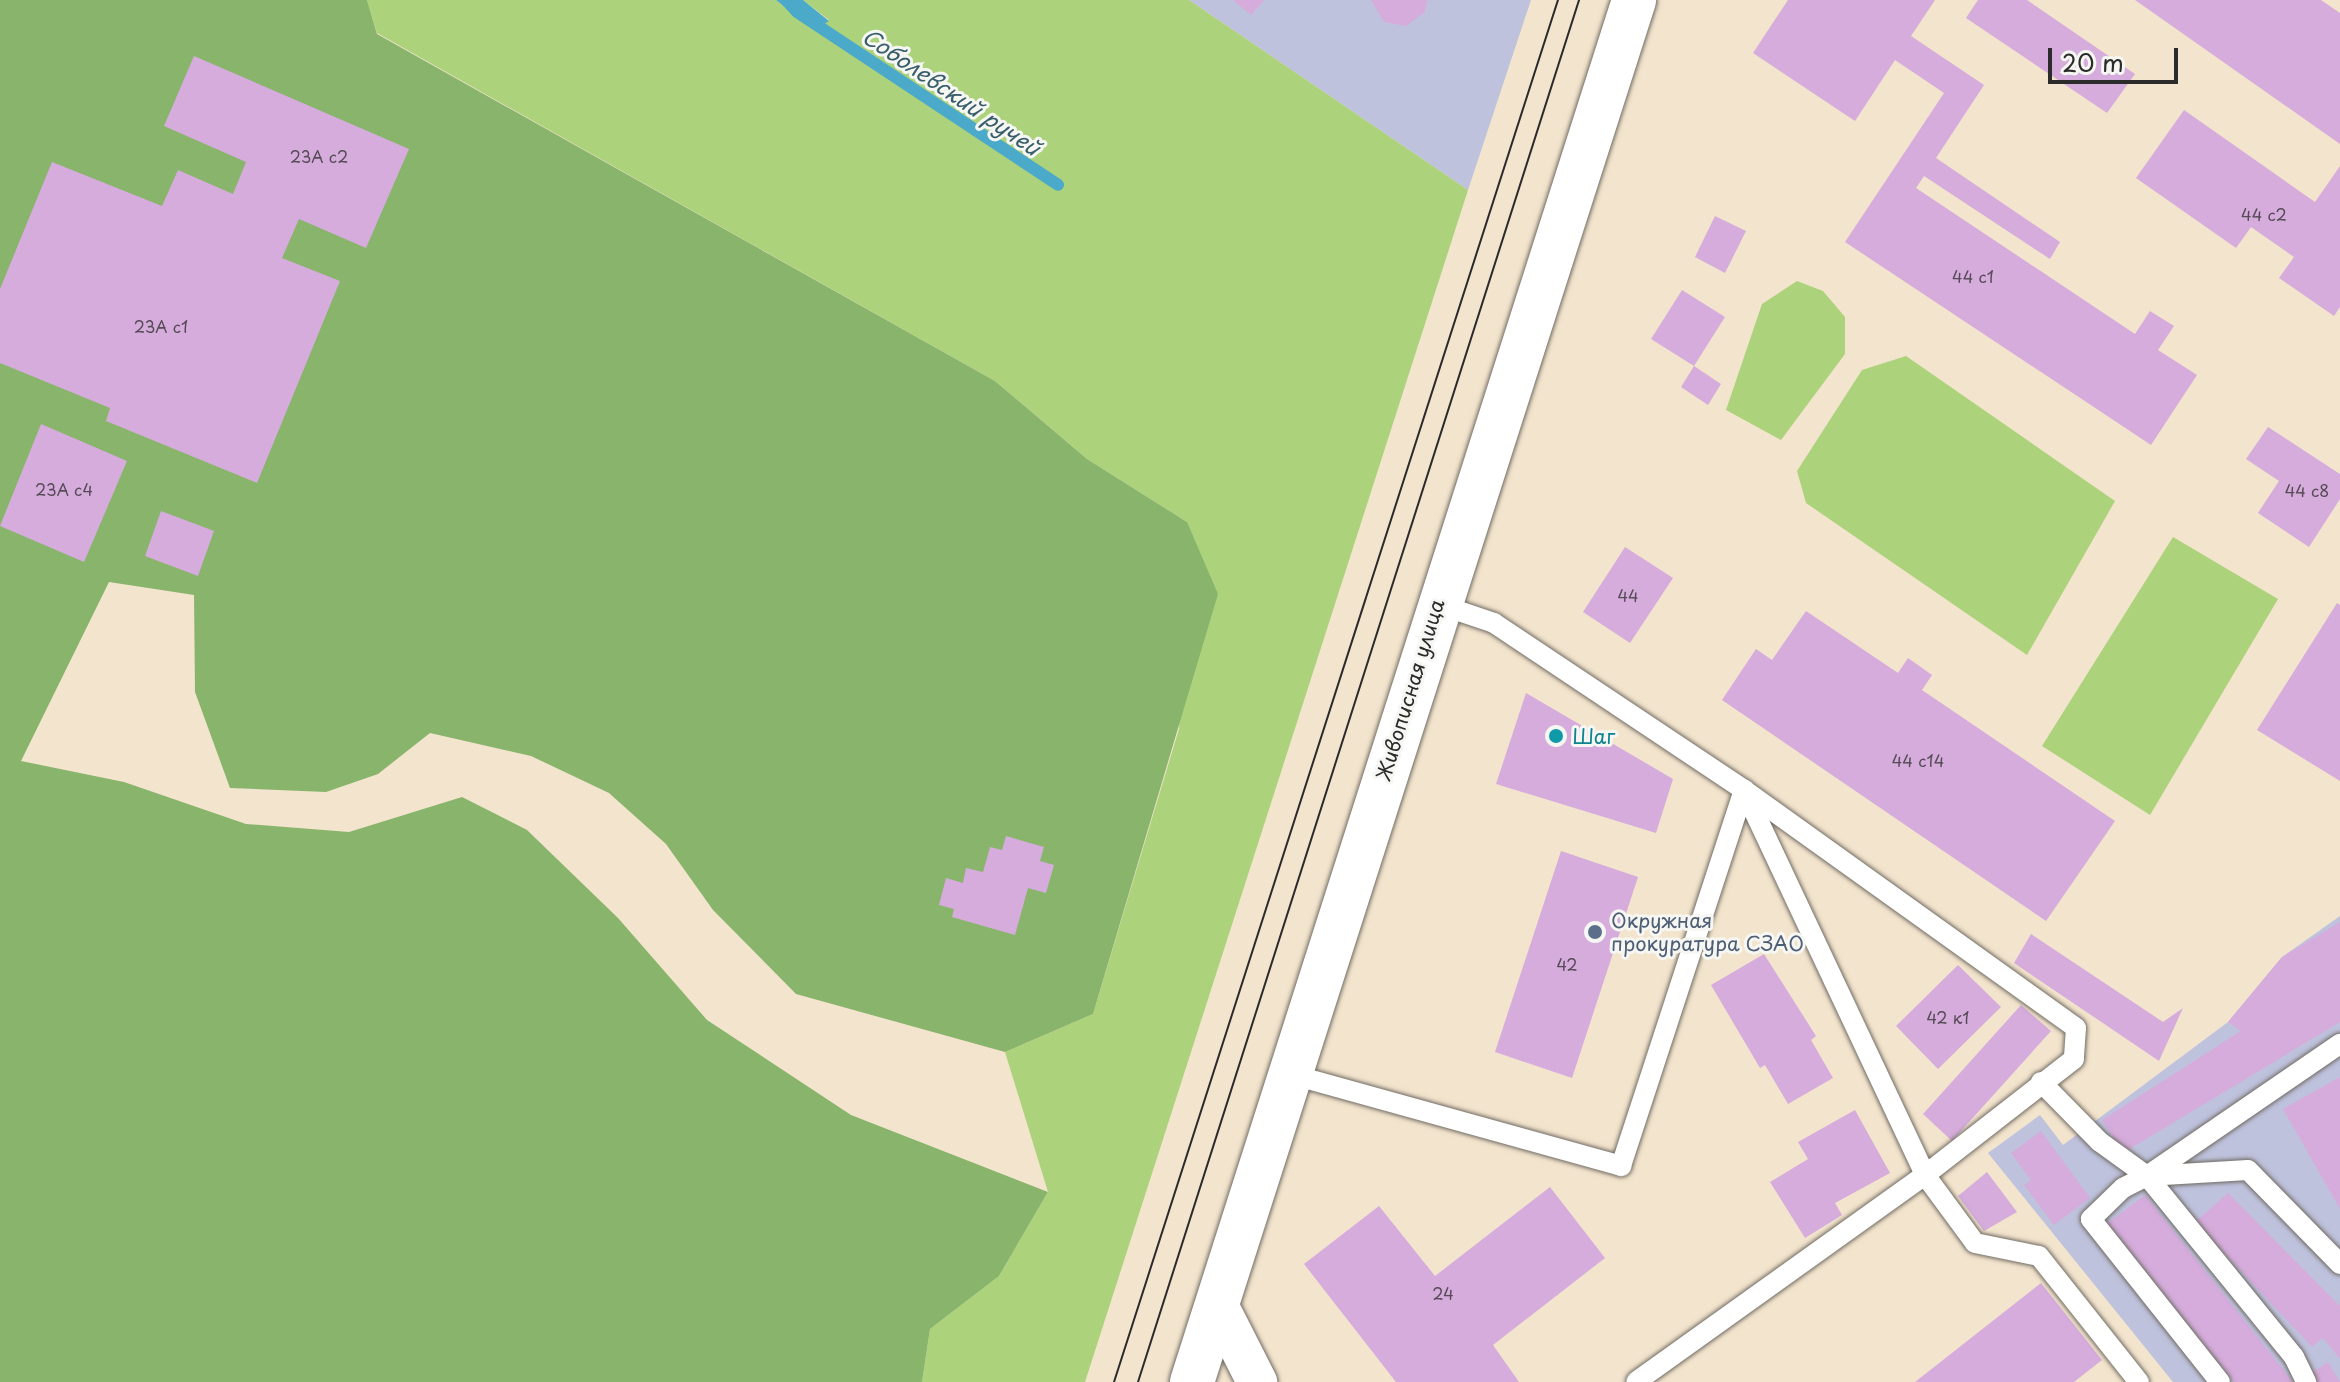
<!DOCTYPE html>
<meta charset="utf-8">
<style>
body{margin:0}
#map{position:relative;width:2340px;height:1382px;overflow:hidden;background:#f3e4cd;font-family:"Playpen Sans",sans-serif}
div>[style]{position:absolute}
.industrial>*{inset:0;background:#bfc2dd}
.green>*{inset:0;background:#acd27c}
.forest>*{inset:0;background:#89b46c}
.water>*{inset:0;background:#4ba9ca}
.stream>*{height:12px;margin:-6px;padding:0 6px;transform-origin:6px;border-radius:6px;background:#4ba9ca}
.building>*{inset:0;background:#d5acdc}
.roads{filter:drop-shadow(0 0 2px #716c64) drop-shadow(0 0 2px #716c64)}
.service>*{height:20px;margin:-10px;padding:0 10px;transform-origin:10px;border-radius:10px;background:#fff}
.minor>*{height:40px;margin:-20px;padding:0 20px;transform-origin:20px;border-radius:20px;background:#fff}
.tertiary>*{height:44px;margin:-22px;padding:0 22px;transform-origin:22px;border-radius:22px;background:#fff}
.tram>*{height:2px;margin:-1px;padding:0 1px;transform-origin:1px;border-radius:1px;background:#2b2b2b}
.dots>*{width:22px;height:22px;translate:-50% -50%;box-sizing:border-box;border:4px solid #f6f6f2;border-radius:50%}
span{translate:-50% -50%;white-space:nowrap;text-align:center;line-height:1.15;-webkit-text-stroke:6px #f6f6f2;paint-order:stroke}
.number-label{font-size:16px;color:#564b57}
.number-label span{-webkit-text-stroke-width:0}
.street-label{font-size:20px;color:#2b2b2b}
.culture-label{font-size:20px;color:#0d838f}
.left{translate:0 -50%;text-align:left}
.service-label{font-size:20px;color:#4e5e75}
.water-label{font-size:22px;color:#385d6b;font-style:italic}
.scale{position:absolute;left:2048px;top:48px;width:130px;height:36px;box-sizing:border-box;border:4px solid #2b2b2b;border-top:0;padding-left:10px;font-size:24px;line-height:28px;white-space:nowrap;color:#2b2b2b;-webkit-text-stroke:6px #f6f6f2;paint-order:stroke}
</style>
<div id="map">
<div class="industrial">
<i style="clip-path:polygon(1189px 0,1531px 0,1468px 190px)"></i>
<i style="clip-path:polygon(2340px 916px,2340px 1382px,2173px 1382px,1988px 1153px,2040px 1115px,2063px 1145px,2228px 1022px,2282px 957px)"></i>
</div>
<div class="green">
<i style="clip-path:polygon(367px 0,776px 0,814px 30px,829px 20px,803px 0,1189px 0,1468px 190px,1085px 1382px,922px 1382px,930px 1329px,999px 1276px,1048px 1192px,1005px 1052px,1093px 1014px,1179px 729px,1187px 522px,1087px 459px,995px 381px,377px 33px)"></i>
<i style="clip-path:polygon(1797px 281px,1823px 291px,1845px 317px,1845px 354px,1781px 440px,1726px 410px,1762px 304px)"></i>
<i style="clip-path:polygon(1906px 356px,2115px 501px,2027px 655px,1806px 503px,1797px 471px,1862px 370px)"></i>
<i style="clip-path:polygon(2173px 537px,2278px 599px,2150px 815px,2042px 746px)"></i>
</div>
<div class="forest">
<i style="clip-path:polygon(0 0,367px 0,377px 34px,995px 381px,1087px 459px,1187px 522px,1218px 594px,1093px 1014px,1005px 1052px,796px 994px,713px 910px,666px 844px,609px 793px,531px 756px,430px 733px,378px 774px,326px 792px,230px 788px,195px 692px,194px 595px,109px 582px,21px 761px,124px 782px,246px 824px,349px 832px,462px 797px,527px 830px,618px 918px,707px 1020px,851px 1115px,1048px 1192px,999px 1276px,930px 1329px,922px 1382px,0 1382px)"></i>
</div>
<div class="water">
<i style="clip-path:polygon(776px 0,803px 0,829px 21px,814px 30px)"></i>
</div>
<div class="stream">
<i style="left:786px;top:0;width:16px;rotate:47deg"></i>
<i style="left:797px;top:12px;width:313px;rotate:33.5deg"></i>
</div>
<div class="building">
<i style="clip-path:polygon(1233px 0,1264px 0,1251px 15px)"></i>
<i style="clip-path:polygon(1371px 0,1427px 0,1425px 12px,1406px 26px,1384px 22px)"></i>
<i style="clip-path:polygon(1788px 0,1935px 0,1911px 36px,1984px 85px,1936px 158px,2060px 242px,2050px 259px,1924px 176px,1916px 188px,2135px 334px,2150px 311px,2174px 326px,2158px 350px,2197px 375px,2151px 445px,1845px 242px,1944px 93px,1895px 60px,1855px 121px,1753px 53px)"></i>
<i style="clip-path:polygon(1978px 0,2027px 0,2135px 74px,2107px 113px,1966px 18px)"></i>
<i style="clip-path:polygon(2135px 0,2321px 0,2340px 13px,2340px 144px)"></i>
<i style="clip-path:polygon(194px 56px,409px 149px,366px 248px,299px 219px,282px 258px,340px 281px,257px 483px,106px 421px,110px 408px,0 363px,0 289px,52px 162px,162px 206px,178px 170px,233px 194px,246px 162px,164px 126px)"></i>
<i style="clip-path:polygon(2184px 110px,2315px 202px,2340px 166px,2340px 307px,2334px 316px,2279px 278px,2294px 257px,2251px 227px,2236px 248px,2136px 178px)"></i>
<i style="clip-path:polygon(1715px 216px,1746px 231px,1725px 273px,1695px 257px)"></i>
<i style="clip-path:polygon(1682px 290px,1725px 317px,1694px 366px,1651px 339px)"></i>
<i style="clip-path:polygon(1694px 366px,1721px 384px,1708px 405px,1681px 387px)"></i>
<i style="clip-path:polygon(41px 424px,127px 461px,84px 562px,0 526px)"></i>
<i style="clip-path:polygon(2268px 427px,2340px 474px,2340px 499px,2309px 547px,2258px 513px,2279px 481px,2246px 459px)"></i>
<i style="clip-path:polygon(161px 511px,214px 531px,198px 576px,145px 556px)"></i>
<i style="clip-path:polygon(1625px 547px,1673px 578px,1630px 643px,1583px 612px)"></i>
<i style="clip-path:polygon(2337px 603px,2340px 605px,2340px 781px,2257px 730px)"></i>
<i style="clip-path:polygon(1806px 611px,1898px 673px,1908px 658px,1932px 675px,1922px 690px,2115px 821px,2046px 921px,1722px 700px,1756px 649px,1772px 660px)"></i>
<i style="clip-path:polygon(1526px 693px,1673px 779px,1656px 833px,1496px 784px)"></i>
<i style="clip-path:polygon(1006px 836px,1044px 847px,1040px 861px,1054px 865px,1046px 893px,1028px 888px,1015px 935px,952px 917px,954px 909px,939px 905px,946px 878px,963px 883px,966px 868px,983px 872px,990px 847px,1002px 850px)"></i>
<i style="clip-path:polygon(1561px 851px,1638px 877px,1572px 1078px,1495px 1052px)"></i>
<i style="clip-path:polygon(2340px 922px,2340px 1022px,2123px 1153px,2102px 1120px,2241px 1031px,2228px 1022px,2282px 957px)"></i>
<i style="clip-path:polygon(2031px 934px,2163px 1022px,2183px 1008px,2159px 1061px,2014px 963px)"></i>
<i style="clip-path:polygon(1764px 954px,1816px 1036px,1811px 1040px,1833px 1078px,1788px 1104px,1765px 1065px,1760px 1068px,1711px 985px)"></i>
<i style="clip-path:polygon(1958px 965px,2001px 1007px,1938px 1069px,1896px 1026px)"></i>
<i style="clip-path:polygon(2021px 1005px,2051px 1031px,1952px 1141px,1923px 1114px)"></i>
<i style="clip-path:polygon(2340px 1077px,2340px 1209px,2283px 1109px)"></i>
<i style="clip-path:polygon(1855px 1110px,1890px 1173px,1835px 1203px,1842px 1215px,1805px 1238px,1770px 1182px,1808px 1159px,1798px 1142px)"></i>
<i style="clip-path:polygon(2041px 1131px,2090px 1198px,2054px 1225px,2024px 1185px,2031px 1180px,2011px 1153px)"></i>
<i style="clip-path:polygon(1987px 1172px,2017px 1212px,1984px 1231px,1958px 1196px)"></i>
<i style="clip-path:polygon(1550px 1187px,1605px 1258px,1493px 1345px,1519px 1382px,1396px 1382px,1304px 1264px,1379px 1206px,1435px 1276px)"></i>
<i style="clip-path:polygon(2228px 1193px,2340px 1306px,2340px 1359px,2323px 1338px,2312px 1347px,2195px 1222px)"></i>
<i style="clip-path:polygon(2145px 1195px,2293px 1382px,2234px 1382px,2108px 1223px)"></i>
<i style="clip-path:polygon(2041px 1283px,2102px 1360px,2074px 1382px,1915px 1382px)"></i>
<i style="clip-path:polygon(2328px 1362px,2340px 1382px,2313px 1382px,2309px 1375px)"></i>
</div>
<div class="roads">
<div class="service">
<i style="left:1438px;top:604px;width:59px;rotate:18.7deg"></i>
<i style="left:1494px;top:623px;width:301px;rotate:33.7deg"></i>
<i style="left:1744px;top:790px;width:425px;rotate:64.8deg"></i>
<i style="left:1925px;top:1175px;width:84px;rotate:53.7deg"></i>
<i style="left:1975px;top:1243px;width:65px;rotate:11.5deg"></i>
<i style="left:2039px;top:1256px;width:161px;rotate:51.6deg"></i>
<i style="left:1290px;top:1074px;width:344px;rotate:15.5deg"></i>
<i style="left:1621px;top:1166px;width:396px;rotate:-71.9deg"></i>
<i style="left:1744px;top:790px;width:408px;rotate:35.6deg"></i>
<i style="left:2076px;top:1028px;width:31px;rotate:94deg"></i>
<i style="left:2074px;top:1059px;width:189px;rotate:142.1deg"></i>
<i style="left:1925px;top:1175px;width:355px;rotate:144.4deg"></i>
<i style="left:2041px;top:1082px;width:84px;rotate:45.5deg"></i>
<i style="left:2100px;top:1142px;width:58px;rotate:35.9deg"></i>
<i style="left:2147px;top:1176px;width:233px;rotate:50.9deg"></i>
<i style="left:2294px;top:1357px;width:28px;rotate:64deg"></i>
<i style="left:2147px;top:1176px;width:234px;rotate:-34.4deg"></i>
<i style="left:2220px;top:1382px;width:208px;rotate:-128.4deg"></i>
<i style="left:2091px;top:1219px;width:45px;rotate:-44.1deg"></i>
<i style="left:2123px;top:1188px;width:27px;rotate:-27deg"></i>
<i style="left:2147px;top:1176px;width:101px;rotate:-3.4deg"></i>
<i style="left:2248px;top:1170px;width:132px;rotate:45.6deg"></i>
</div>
<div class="minor">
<i style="left:1217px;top:1303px;width:89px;rotate:63.1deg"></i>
</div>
<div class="tertiary">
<i style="left:1192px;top:1382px;width:1451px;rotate:-72.26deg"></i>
</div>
</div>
<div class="tram">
<i style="left:1114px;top:1382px;width:1452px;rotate:-72.19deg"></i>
<i style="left:1138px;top:1382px;width:1451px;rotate:-72.3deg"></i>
</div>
<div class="dots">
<i style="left:1556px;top:736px;background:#0f9aa8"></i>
<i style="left:1595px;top:932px;background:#5c6f8a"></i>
</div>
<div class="number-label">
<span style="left:319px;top:156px">23А с2</span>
<span style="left:2264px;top:214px">44 с2</span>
<span style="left:1973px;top:276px">44 с1</span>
<span style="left:161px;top:326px">23А с1</span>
<span style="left:64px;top:489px">23А с4</span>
<span style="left:2307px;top:490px">44 с8</span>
<span style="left:1628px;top:595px">44</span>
<span style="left:1918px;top:760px">44 с14</span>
<span style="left:1567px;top:964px">42</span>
<span style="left:1948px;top:1017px">42 к1</span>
<span style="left:1443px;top:1293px">24</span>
</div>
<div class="street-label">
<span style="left:1410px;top:690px;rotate:-73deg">Живописная улица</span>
</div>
<div class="culture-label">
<span class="left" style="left:1572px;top:736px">Шаг</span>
</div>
<div class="service-label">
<span class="left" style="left:1611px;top:932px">Окружная<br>прокуратура СЗАО</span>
</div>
<div class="water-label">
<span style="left:952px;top:91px;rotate:34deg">Соболевский ручей</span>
</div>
<div class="scale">20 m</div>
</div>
